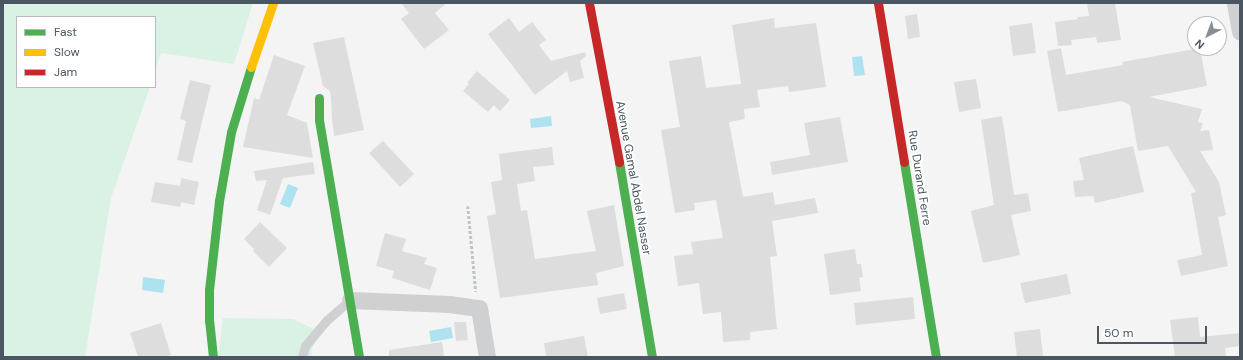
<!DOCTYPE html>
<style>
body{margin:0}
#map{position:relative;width:1243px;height:360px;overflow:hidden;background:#f4f4f4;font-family:"DM Sans",sans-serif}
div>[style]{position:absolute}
.green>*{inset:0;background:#d9f2e3}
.water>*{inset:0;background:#aee2f0}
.building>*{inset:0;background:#ddddde}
.path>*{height:2.5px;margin-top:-1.25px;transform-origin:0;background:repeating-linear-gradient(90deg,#bcc7c4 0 3px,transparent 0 5px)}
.lane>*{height:9px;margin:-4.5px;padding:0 4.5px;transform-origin:4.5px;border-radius:4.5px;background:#ced0d2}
.street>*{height:17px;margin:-8.5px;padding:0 8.5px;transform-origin:8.5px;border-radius:8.5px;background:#ced0d2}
.fast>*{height:9px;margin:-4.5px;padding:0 4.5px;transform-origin:4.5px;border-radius:4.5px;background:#4caf50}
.slow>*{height:9px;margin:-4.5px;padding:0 4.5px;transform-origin:4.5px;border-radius:4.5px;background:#ffc107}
.jam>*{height:9px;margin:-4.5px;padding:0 4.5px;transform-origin:4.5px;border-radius:4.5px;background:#c62828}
span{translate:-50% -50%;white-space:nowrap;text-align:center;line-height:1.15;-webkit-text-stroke:3.5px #fff;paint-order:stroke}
.street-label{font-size:12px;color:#4a5661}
.frame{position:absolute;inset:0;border:4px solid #4a5661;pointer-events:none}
.legend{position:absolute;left:16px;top:16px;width:140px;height:72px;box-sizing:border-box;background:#fff;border:1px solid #b7bbc0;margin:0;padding:5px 7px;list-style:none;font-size:12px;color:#4a5661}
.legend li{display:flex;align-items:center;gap:8px;height:20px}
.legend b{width:20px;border:1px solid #b7bbc0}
.north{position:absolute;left:1187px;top:16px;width:40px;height:40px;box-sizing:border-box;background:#fff;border:1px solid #b7bbc0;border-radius:50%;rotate:222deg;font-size:11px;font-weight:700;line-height:16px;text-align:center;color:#4a5661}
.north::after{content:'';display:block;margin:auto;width:14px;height:18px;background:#868d94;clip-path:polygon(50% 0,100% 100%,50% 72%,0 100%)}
.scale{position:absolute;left:1097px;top:326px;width:110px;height:18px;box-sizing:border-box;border:2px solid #4a5661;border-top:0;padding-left:5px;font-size:12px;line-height:14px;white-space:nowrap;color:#4a5661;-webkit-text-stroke:3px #fff;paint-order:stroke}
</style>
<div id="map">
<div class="green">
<i style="clip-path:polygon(3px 3px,253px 3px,234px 64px,161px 53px,155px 71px,155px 17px,17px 17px,17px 87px,150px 87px,111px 198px,85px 357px,3px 357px)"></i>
<i style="clip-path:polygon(223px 318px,293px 319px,320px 332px,311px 351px,312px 357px,218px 357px)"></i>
</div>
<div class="water">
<i style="clip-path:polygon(862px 56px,865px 75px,854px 76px,852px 57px)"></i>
<i style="clip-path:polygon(551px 116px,552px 126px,531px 128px,530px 119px)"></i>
<i style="clip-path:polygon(288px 184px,298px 188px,290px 208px,280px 204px)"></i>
<i style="clip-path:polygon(143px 277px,165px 280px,163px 293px,142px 290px)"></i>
<i style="clip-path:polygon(451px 327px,453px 338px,431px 342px,429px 331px)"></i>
</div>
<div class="building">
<i style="clip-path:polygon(401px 3px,447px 3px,435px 13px,449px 30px,424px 49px,401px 19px,409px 13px)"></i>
<i style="clip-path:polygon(1087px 3px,1115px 3px,1121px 40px,1097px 43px,1096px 37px,1071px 40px,1072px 45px,1058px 46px,1055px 22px,1078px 19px,1077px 17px,1089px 16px)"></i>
<i style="clip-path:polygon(917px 14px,920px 37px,908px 39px,905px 16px)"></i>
<i style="clip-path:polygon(509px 18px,519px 32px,532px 22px,546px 40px,539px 45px,551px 61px,585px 52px,586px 56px,580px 61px,584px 78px,570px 82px,567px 71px,535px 95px,488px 34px)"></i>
<i style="clip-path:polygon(774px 18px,775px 28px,816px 23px,826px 87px,789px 92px,788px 86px,757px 90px,760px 107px,744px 109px,745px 119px,729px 122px,743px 197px,773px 192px,775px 205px,815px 198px,818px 213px,772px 221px,777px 256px,770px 257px,777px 329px,750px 332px,750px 340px,723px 342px,721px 312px,703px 314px,699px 283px,678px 286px,674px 256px,693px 254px,691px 242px,723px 238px,716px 200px,694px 203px,695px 210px,675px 213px,661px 130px,680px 127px,669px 61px,701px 56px,706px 88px,741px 84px,732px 25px)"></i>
<i style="clip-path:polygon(1032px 23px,1036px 53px,1013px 56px,1009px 26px)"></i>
<i style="clip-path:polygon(344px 37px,364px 130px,334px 136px,332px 119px,331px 98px,330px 91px,323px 86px,313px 43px)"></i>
<i style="clip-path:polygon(1061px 48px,1066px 75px,1123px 65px,1122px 62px,1200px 48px,1207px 86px,1149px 97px,1202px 109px,1198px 122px,1203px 123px,1200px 131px,1209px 130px,1213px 150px,1200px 151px,1219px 182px,1226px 215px,1218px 217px,1228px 266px,1181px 276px,1177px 260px,1202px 255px,1191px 193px,1196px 192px,1168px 146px,1138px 151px,1130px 105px,1122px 101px,1058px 112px,1047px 51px)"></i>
<i style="clip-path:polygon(274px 55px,305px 66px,287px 115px,307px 123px,313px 158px,243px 147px,254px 98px,259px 100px)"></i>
<i style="clip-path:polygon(477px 71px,510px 100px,500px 111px,494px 105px,488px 112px,463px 91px,469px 84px,467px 83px)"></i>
<i style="clip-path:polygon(976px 79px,981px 108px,959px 112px,954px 82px)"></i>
<i style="clip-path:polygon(190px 80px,211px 85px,192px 163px,177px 160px,186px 121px,180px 119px)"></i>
<i style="clip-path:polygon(1002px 116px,1014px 195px,1028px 193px,1031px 211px,1011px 215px,1020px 255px,983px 263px,971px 211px,994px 205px,981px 120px)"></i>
<i style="clip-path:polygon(840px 117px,848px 162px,772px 175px,770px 162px,810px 155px,804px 123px)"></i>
<i style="clip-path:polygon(383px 141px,414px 174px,400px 187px,369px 153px)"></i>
<i style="clip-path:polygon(1133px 146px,1144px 192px,1095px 203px,1093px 196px,1075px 197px,1073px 181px,1084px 180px,1079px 158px)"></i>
<i style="clip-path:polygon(552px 147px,554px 165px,533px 167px,535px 181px,517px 184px,521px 211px,527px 210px,535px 259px,596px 251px,587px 211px,614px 205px,624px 266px,596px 273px,598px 285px,500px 298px,487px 216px,496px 214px,491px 182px,502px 180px,499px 154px)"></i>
<i style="clip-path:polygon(313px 162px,315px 174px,283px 178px,270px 215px,257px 210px,267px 180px,256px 181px,254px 171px)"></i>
<i style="clip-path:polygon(181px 178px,199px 182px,194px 205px,181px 202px,180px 207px,151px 202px,155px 182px,180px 186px)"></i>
<i style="clip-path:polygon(260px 222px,287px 248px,269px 267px,253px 251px,254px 249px,244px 239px)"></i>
<i style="clip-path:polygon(385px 233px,406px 239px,402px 251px,427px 258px,424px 264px,437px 268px,430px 290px,392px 278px,394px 271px,376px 266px)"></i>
<i style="clip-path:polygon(855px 249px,857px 264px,861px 264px,863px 277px,859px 278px,861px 291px,830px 295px,824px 254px)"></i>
<i style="clip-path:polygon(1067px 274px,1071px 294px,1025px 303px,1020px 283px)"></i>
<i style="clip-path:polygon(624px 293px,627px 309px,600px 314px,597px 298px)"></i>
<i style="clip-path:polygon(913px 297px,915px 319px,856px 325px,854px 303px)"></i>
<i style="clip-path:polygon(1198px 317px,1200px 337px,1240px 333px,1240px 346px,1225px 348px,1226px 357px,1175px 357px,1170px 320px)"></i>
<i style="clip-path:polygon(454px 322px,466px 322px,468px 340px,456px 341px)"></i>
<i style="clip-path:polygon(161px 323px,171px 355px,164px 357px,138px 357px,130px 333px)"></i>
<i style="clip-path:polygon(1040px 329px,1043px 357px,1017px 357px,1014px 332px)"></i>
<i style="clip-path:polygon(584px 336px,588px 357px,546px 357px,544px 343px)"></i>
<i style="clip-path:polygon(442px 342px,444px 357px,389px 357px,389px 350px)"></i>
</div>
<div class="path">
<i style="left:468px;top:206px;width:86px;rotate:84.7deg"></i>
</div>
<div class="lane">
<i style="left:302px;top:357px;width:11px;rotate:-75deg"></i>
<i style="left:305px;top:346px;width:34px;rotate:-50deg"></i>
<i style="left:327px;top:320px;width:29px;rotate:-41deg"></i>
</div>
<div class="street">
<i style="left:1235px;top:3px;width:29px;rotate:80deg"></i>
<i style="left:350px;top:300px;width:99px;rotate:2.3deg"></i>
<i style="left:449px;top:304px;width:30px;rotate:8deg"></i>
<i style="left:479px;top:308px;width:50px;rotate:80.7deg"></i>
</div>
<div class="fast">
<i style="left:319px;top:98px;width:22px;rotate:90deg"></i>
<i style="left:319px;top:120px;width:240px;rotate:80.4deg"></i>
<i style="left:619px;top:162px;width:198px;rotate:80.4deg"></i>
<i style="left:904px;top:162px;width:198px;rotate:80.7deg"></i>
<i style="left:213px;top:357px;width:36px;rotate:-96deg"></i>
<i style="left:209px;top:321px;width:31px;rotate:-90deg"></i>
<i style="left:209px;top:290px;width:90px;rotate:-83.6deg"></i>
<i style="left:219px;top:201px;width:70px;rotate:-80.1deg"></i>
<i style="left:231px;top:132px;width:68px;rotate:-72.9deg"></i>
</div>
<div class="slow">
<i style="left:251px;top:67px;width:68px;rotate:-71deg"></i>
</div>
<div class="jam">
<i style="left:589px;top:3px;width:162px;rotate:79.3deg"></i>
<i style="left:878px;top:3px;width:161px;rotate:80.7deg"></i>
</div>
<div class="street-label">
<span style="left:633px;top:178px;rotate:80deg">Avenue Gamal Abdel Nasser</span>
<span style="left:919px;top:178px;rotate:81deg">Rue Durand Ferre</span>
</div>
<div class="frame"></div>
<ul class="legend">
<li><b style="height:5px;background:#4caf50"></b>Fast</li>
<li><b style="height:5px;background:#ffc107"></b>Slow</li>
<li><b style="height:5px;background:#c62828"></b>Jam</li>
</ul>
<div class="north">N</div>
<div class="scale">50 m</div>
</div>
